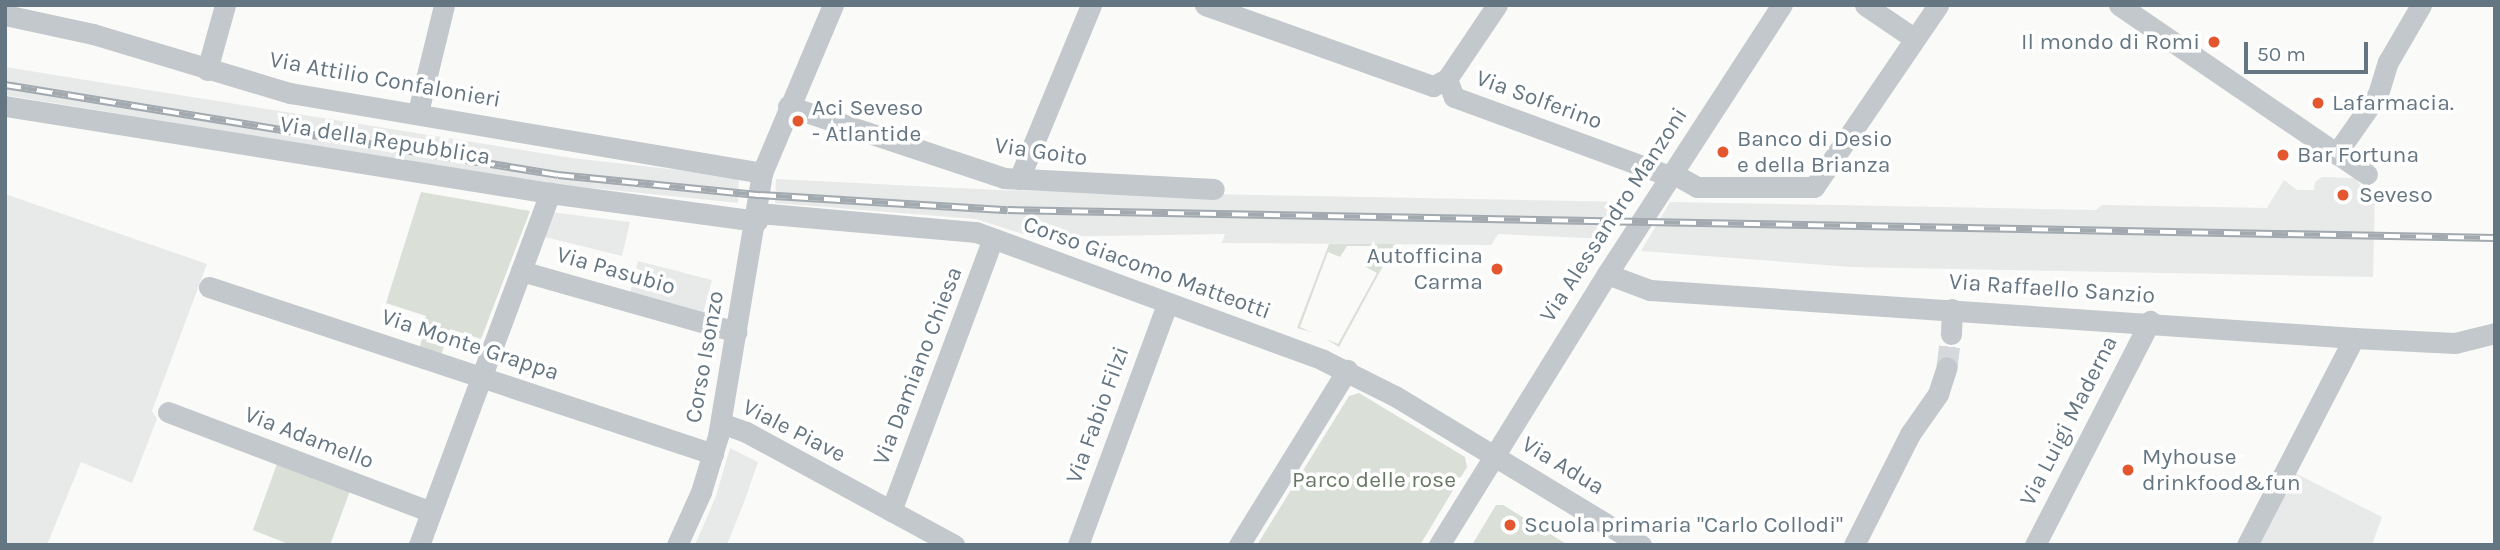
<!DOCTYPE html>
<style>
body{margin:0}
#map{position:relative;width:2500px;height:550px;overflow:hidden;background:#fafaf8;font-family:Karla,sans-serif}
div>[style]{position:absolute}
.built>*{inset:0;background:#e8e9e9}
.green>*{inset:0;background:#dadfd7}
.minor-tunnel>*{height:21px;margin-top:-10.5px;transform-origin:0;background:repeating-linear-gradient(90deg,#d5d9db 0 21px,transparent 0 31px)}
.minor>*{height:21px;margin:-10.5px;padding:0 10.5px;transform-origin:10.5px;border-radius:10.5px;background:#c3c8cc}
.rail>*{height:8px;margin-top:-4px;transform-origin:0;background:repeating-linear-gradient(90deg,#fff 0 16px,#a2aab0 0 32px);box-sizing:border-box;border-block:2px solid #a2aab0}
.dots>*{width:19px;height:19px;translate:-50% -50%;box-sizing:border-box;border:4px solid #fff;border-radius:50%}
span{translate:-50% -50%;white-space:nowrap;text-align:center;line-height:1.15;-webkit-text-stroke:7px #fff;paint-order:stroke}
.poi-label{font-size:23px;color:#657683}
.right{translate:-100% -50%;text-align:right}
.left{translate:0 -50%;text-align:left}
.street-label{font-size:23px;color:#657683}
.park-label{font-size:23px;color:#687a64}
.frame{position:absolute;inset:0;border:7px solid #657683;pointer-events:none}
.scale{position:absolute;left:2244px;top:42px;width:124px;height:32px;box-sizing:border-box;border:4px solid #657683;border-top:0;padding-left:9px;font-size:21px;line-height:24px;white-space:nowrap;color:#657683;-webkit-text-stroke:5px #fff;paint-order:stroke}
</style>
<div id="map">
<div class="built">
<i style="clip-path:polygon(5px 67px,572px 158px,739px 177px,738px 203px,534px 182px,5px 95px)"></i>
<i style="clip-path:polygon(2322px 177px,2356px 178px,2363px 191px,2375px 191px,2373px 277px,1851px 267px,1641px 251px,1670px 202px,2096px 210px,2102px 205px,2267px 208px,2284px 180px,2297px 190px,2314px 190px,2315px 182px)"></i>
<i style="clip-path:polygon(776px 179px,998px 190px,1632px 202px,1609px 239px,1498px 234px,1491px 245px,1222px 243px,1225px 234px,1032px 237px,976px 219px,775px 203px)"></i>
<i style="clip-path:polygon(5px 194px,207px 264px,152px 411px,157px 419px,132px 483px,81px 462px,47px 545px,5px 545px)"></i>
<i style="clip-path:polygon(550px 212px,630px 222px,622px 256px,541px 236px)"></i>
<i style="clip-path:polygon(638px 261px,712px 280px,702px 317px,630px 293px)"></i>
<i style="clip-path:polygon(730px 448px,758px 462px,746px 497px,727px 545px,695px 545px,716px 496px)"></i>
<i style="clip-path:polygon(2295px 473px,2382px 517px,2372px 545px,2256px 545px)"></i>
</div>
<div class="green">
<i style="clip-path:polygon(421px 192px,530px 211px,481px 339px,450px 329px,441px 355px,420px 347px,426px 316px,386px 303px)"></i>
<i style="clip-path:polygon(1329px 244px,1395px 244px,1339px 347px,1326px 339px,1338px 344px,1377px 273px,1364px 266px,1373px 249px,1368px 246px,1347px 246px,1340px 257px,1328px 252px,1300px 327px,1311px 332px,1297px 328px)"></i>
<i style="clip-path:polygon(1359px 393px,1465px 457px,1467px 467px,1420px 545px,1257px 545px,1349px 396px)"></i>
<i style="clip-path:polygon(277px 464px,350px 491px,330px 545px,291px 545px,253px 530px)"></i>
<i style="clip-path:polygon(1503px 505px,1568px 545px,1472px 545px,1496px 505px)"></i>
</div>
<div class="minor-tunnel">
<i style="left:1947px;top:367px;width:33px;rotate:-83deg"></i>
</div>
<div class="minor">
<i style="left:1205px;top:5px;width:242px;rotate:19.6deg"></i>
<i style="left:1433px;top:86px;width:16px;rotate:-27deg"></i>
<i style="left:1447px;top:79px;width:89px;rotate:-56deg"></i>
<i style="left:1865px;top:5px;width:60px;rotate:34.2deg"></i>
<i style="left:2119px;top:5px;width:300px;rotate:34.3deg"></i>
<i style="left:5px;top:15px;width:90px;rotate:12.2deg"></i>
<i style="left:93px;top:34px;width:206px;rotate:16.7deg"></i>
<i style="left:290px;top:93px;width:479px;rotate:9.6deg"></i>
<i style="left:207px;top:70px;width:67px;rotate:-74.5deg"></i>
<i style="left:1447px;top:79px;width:19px;rotate:69deg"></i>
<i style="left:1454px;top:97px;width:230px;rotate:20.1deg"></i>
<i style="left:5px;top:106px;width:552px;rotate:9.07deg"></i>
<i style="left:550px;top:193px;width:209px;rotate:7.7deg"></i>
<i style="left:788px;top:106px;width:228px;rotate:18.4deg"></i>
<i style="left:1004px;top:178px;width:210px;rotate:3deg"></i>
<i style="left:418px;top:112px;width:110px;rotate:-76.3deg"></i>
<i style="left:2336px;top:154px;width:73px;rotate:-55deg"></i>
<i style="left:2378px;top:94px;width:34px;rotate:-73deg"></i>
<i style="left:2388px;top:62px;width:66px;rotate:-59.9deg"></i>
<i style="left:1672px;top:173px;width:29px;rotate:29deg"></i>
<i style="left:1697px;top:187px;width:117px"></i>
<i style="left:1814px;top:187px;width:220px;rotate:-55.7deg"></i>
<i style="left:1019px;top:179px;width:188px;rotate:-67.5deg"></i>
<i style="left:758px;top:213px;width:219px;rotate:5deg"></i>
<i style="left:976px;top:232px;width:370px;rotate:20.2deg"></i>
<i style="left:1323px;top:360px;width:80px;rotate:26.6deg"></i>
<i style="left:1395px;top:396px;width:288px;rotate:31.2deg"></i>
<i style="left:521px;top:271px;width:224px;rotate:15.8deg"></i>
<i style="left:1607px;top:274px;width:46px;rotate:20.4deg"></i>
<i style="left:1650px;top:290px;width:706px;rotate:3.9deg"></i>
<i style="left:2354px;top:338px;width:101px;rotate:2.8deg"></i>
<i style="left:2455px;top:343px;width:41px;rotate:-14deg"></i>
<i style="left:209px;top:287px;width:531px;rotate:18.33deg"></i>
<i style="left:1951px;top:334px;width:25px;rotate:-88deg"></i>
<i style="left:168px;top:412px;width:281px;rotate:20.8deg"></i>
<i style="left:721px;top:423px;width:27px;rotate:20deg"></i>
<i style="left:746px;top:432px;width:237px;rotate:28.5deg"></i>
<i style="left:891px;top:511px;width:291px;rotate:-69.5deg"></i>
<i style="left:419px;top:545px;width:376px;rotate:-69.6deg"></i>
<i style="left:677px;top:545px;width:58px;rotate:-65.6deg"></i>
<i style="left:701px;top:492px;width:59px;rotate:-73.1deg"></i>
<i style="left:718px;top:436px;width:267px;rotate:-80.5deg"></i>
<i style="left:762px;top:173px;width:182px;rotate:-67.1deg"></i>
<i style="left:1078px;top:545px;width:257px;rotate:-69.7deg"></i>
<i style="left:1239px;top:545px;width:206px;rotate:-58.3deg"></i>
<i style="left:1439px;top:545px;width:319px;rotate:-58.2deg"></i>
<i style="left:1607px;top:274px;width:321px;rotate:-57deg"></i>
<i style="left:1854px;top:545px;width:124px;rotate:-63.2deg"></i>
<i style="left:1910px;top:434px;width:49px;rotate:-55deg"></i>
<i style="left:1938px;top:394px;width:28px;rotate:-72deg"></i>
<i style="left:2035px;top:545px;width:252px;rotate:-62.8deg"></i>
<i style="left:2247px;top:545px;width:233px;rotate:-62.7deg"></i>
</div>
<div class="rail">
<i style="left:5px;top:85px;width:560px;rotate:9.24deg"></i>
<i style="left:558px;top:175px;width:203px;rotate:5.7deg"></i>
<i style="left:760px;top:195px;width:248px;rotate:3.5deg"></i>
<i style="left:1008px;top:210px;width:1487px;rotate:1.08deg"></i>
</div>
<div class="dots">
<i style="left:2214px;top:42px;background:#e4572e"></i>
<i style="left:2318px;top:103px;background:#e4572e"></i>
<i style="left:798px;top:121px;background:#e4572e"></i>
<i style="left:1723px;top:152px;background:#e4572e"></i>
<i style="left:2283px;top:155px;background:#e4572e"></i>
<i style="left:2343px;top:195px;background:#e4572e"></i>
<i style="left:1497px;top:269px;background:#e4572e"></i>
<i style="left:2128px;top:470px;background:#e4572e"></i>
<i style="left:1510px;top:525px;background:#e4572e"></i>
</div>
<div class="poi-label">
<span class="right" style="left:2200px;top:42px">Il mondo di Romi</span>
<span class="left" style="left:2332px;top:103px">Lafarmacia.</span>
<span class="left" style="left:812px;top:121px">Aci Seveso<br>- Atlantide</span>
<span class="left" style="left:1737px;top:152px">Banco di Desio<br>e della Brianza</span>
<span class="left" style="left:2297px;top:155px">Bar Fortuna</span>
<span class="left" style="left:2359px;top:195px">Seveso</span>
<span class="right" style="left:1483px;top:269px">Autofficina<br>Carma</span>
<span class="left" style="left:2142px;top:470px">Myhouse<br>drinkfood&amp;fun</span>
<span class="left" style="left:1524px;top:525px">Scuola primaria "Carlo Collodi"</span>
</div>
<div class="street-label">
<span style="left:385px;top:80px;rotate:10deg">Via Attilio Confalonieri</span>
<span style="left:1539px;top:100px;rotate:20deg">Via Solferino</span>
<span style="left:385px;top:141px;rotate:9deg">Via della Repubblica</span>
<span style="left:1041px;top:152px;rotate:8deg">Via Goito</span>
<span style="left:1614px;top:215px;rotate:-57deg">Via Alessandro Manzoni</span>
<span style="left:1147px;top:268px;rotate:20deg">Corso Giacomo Matteotti</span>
<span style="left:616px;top:271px;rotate:16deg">Via Pasubio</span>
<span style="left:2052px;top:289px;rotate:4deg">Via Raffaello Sanzio</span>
<span style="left:470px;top:345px;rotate:18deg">Via Monte Grappa</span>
<span style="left:705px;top:357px;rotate:-80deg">Corso Isonzo</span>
<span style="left:918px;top:366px;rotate:-69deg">Via Damiano Chiesa</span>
<span style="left:1098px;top:415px;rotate:-70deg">Via Fabio Filzi</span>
<span style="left:2069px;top:421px;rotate:-63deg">Via Luigi Maderna</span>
<span style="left:794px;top:431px;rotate:27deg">Viale Piave</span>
<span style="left:309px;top:438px;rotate:21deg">Via Adamello</span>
<span style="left:1563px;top:466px;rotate:31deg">Via Adua</span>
</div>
<div class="park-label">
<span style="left:1374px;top:480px">Parco delle rose</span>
</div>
<div class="frame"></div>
<div class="scale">50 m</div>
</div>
